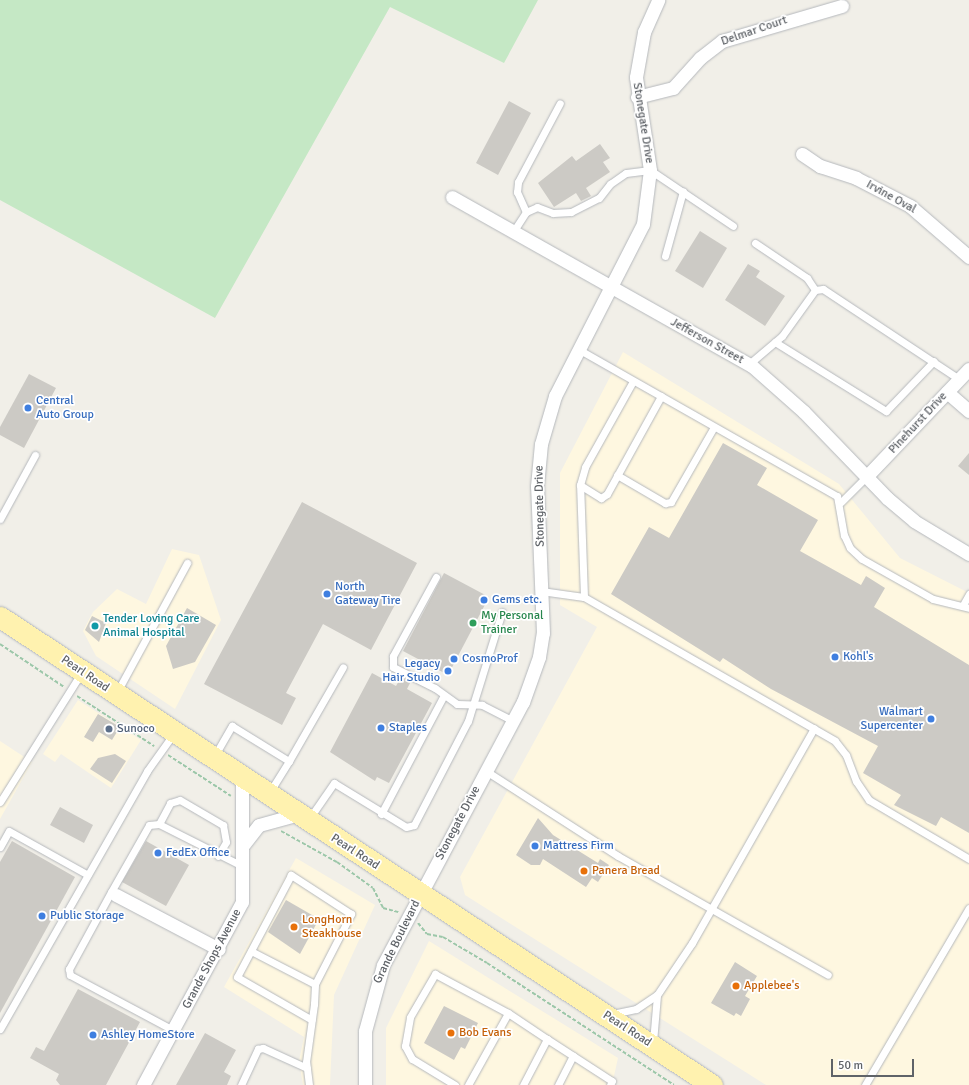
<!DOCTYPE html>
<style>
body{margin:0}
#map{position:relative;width:969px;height:1085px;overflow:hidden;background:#f1efe8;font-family:Signika,sans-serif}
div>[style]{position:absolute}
.commercial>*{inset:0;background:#fef7e0}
.green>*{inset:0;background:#c5e8c5}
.building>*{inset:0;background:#cccac5}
.path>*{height:2px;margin-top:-1px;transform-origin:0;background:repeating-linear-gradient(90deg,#9cc7a9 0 4px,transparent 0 6px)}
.roads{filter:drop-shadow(0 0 1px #b5b8bc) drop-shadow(0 0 1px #b5b8bc)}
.service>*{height:7px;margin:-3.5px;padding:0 3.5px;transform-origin:3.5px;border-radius:3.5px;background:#fff}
.minor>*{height:13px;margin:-6.5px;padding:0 6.5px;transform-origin:6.5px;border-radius:6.5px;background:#fff}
.primary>*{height:21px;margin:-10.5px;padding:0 10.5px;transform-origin:10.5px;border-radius:10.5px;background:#fff2af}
.dots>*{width:11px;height:11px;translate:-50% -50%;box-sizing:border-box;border:2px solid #fff;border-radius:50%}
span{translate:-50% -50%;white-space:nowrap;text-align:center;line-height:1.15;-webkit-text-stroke:3.5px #fff;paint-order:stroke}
.street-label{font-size:12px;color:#5f6368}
.shop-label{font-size:12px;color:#366cbe}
.left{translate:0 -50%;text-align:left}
.right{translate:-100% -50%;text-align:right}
.leisure-label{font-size:12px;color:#27864d}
.culture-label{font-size:12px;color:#0d838f}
.service-label{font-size:12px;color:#4e5e75}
.food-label{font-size:12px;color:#c56008}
.scale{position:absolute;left:831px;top:1059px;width:83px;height:18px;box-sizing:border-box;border:2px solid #5f6368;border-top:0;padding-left:5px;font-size:12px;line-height:14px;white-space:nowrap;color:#5f6368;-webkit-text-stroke:3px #fff;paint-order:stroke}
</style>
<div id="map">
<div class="commercial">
<i style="clip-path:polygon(623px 352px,839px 484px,900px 558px,969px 593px,969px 1085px,766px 1085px,465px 895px,460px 877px,597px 627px,560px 605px,560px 473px)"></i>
<i style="clip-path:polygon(172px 549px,199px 555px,221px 620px,175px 709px,96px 656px,83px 631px,93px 612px,117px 589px,146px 604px)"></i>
<i style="clip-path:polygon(78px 700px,141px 740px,111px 788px,61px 754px,55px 762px,43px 754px)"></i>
<i style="clip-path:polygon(0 741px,32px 762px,0 819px)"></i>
<i style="clip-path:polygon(296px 858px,375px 905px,334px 995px,330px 1085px,303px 1085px,299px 1061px,304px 1037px,224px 987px)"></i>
<i style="clip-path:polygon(429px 941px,618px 1058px,612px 1085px,386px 1085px,386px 1028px)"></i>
</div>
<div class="green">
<i style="clip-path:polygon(0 0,538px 0,504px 63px,390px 7px,215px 318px,0 200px)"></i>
</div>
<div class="building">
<i style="clip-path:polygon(509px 101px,531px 113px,498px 175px,476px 163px)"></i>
<i style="clip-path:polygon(600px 144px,610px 158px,603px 162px,610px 172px,586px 188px,591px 196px,581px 201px,576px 193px,554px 207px,538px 183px,572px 156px,576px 161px)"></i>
<i style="clip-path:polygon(700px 231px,727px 248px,703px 288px,675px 271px)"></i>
<i style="clip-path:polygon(748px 264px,760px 271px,756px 277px,785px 296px,765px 326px,725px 300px)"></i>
<i style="clip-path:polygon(29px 374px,56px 388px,24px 448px,0 435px,0 427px)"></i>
<i style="clip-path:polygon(723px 443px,767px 468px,757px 485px,818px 520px,800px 551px,861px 585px,866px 576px,885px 588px,874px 607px,969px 665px,969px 833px,941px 817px,936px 826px,894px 805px,901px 795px,863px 773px,878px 746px,771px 689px,723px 658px,720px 662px,611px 594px,649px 527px,669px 538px)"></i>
<i style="clip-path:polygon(969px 453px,969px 475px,958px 466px)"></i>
<i style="clip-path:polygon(302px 502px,417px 563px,371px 650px,323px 624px,286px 693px,296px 698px,282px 725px,204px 684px)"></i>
<i style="clip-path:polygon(444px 573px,489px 597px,448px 675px,403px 651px)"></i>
<i style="clip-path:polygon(187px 608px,216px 625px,195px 662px,173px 669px,166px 646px)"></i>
<i style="clip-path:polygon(92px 616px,106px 623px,99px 642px,85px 630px)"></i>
<i style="clip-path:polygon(372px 673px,396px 686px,401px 677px,411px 681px,407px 689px,432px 703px,389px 783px,377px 777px,375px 781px,330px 752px)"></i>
<i style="clip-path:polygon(98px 714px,120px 727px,112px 740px,99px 732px,93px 742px,84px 737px)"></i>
<i style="clip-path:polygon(115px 754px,126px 761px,112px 783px,90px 769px,98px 758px)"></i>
<i style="clip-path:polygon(60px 807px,93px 825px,84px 843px,50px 825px)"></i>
<i style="clip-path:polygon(538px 818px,553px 835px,598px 863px,600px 859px,609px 865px,598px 882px,592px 878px,586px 887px,543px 859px,540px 865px,531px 865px,516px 855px)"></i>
<i style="clip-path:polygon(12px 841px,75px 877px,0 1013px,0 862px)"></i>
<i style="clip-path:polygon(146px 841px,189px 865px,166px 906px,122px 882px)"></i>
<i style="clip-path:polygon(286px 900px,319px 919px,300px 954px,268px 932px)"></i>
<i style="clip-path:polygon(735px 962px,757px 976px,745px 996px,750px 999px,741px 1016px,736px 1013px,734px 1016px,711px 1003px)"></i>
<i style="clip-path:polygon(78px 989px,140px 1022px,106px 1085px,60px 1085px,56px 1080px,59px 1074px,30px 1058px,36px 1047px,44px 1051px)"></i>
<i style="clip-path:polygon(444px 1006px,478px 1023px,465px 1049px,461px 1047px,454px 1060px,424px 1043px)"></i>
<i style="clip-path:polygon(205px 1033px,236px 1050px,224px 1072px,231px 1076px,227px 1085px,176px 1085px)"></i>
</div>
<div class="path">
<i style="left:0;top:644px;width:77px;rotate:33.9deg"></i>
<i style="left:77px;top:696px;width:92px;rotate:33deg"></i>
<i style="left:168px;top:755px;width:75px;rotate:33.1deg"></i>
<i style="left:281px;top:831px;width:64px;rotate:29deg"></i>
<i style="left:337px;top:862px;width:44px;rotate:35.8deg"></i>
<i style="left:373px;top:888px;width:22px;rotate:63deg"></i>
<i style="left:383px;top:908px;width:16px;rotate:15deg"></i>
<i style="left:418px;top:923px;width:14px;rotate:51deg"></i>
<i style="left:427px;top:934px;width:16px;rotate:11deg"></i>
<i style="left:443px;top:937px;width:51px;rotate:30.6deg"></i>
<i style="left:487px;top:963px;width:223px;rotate:33.1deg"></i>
</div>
<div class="roads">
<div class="service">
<i style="left:526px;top:212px;width:22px;rotate:-114deg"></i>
<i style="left:517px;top:192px;width:10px;rotate:-84deg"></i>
<i style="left:518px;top:182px;width:89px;rotate:-62deg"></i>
<i style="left:513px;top:232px;width:24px;rotate:-57deg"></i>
<i style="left:526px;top:212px;width:12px;rotate:-24deg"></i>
<i style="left:537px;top:207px;width:17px;rotate:21deg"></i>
<i style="left:553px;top:213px;width:18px;rotate:-3deg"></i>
<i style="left:571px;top:212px;width:31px;rotate:-27deg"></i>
<i style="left:599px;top:198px;width:18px;rotate:-52deg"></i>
<i style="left:610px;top:184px;width:19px;rotate:-35deg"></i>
<i style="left:626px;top:173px;width:24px;rotate:-7deg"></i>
<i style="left:650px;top:170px;width:100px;rotate:34deg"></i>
<i style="left:755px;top:243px;width:63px;rotate:33.9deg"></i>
<i style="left:807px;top:278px;width:14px;rotate:56deg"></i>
<i style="left:665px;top:256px;width:67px;rotate:-74.5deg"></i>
<i style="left:775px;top:342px;width:131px;rotate:31.9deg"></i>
<i style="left:886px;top:411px;width:69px;rotate:-46.2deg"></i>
<i style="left:578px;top:349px;width:298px;rotate:29.6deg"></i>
<i style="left:837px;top:496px;width:40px;rotate:80deg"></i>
<i style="left:844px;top:535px;width:14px;rotate:65deg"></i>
<i style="left:850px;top:548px;width:16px;rotate:43deg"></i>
<i style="left:862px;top:559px;width:81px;rotate:29.4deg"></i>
<i style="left:933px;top:599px;width:37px;rotate:14deg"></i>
<i style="left:749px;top:364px;width:43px;rotate:-40.3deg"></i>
<i style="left:782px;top:336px;width:57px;rotate:-54.3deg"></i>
<i style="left:815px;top:290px;width:8px;rotate:-7deg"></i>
<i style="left:823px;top:289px;width:163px;rotate:33.5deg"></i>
<i style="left:617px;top:475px;width:56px;rotate:30.3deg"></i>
<i style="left:665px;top:503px;width:6px;rotate:-9deg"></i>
<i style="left:671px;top:502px;width:86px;rotate:-60.2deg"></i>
<i style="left:580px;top:485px;width:25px;rotate:32deg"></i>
<i style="left:601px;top:498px;width:7px;rotate:-34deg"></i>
<i style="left:607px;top:494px;width:112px;rotate:-61.1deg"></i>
<i style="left:841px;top:502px;width:35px;rotate:-45deg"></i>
<i style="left:0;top:519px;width:73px;rotate:-61.3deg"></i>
<i style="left:436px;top:577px;width:90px;rotate:118.6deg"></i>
<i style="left:393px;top:656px;width:11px;rotate:90deg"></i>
<i style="left:393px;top:667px;width:47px;rotate:26.6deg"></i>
<i style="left:435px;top:688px;width:27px;rotate:36deg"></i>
<i style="left:457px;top:704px;width:25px;rotate:2deg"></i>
<i style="left:482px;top:705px;width:35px;rotate:27deg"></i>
<i style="left:541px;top:591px;width:43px;rotate:7.9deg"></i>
<i style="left:584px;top:597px;width:289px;rotate:29.8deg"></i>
<i style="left:835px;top:741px;width:18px;rotate:52deg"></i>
<i style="left:846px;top:755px;width:28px;rotate:69deg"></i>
<i style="left:856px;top:781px;width:23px;rotate:56deg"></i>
<i style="left:869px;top:800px;width:116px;rotate:30.5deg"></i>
<i style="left:584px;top:597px;width:112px;rotate:-92deg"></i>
<i style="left:580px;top:485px;width:19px;rotate:-74deg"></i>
<i style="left:585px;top:467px;width:98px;rotate:-60.8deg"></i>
<i style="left:963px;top:605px;width:13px;rotate:-61deg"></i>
<i style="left:117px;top:692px;width:147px;rotate:-61.5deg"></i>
<i style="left:215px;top:755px;width:34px;rotate:-60deg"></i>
<i style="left:232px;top:726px;width:67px;rotate:31.6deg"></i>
<i style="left:289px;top:761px;width:36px;rotate:122deg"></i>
<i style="left:289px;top:761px;width:108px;rotate:-60.1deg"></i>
<i style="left:486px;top:771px;width:157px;rotate:32.8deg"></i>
<i style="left:618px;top:856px;width:241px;rotate:29.5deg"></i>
<i style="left:0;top:802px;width:154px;rotate:-57.8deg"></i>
<i style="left:381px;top:814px;width:132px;rotate:-62.1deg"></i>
<i style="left:309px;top:819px;width:44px;rotate:-55.2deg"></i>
<i style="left:334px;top:783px;width:84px;rotate:31.4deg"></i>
<i style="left:406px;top:827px;width:8px;rotate:-14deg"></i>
<i style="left:414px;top:825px;width:117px;rotate:-62.6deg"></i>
<i style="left:468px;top:721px;width:114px;rotate:-72.7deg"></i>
<i style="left:159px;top:824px;width:24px;rotate:-62deg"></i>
<i style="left:170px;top:803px;width:10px;rotate:-17deg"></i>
<i style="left:180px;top:800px;width:50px;rotate:30.2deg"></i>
<i style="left:223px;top:825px;width:17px;rotate:80deg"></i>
<i style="left:226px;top:842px;width:16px;rotate:120deg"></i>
<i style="left:0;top:847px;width:18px;rotate:-61deg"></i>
<i style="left:9px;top:831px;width:90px;rotate:29.1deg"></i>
<i style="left:111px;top:892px;width:88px;rotate:118.6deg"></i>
<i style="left:69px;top:969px;width:6px;rotate:81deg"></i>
<i style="left:70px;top:975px;width:117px;rotate:28.1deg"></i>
<i style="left:114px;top:893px;width:3px;rotate:-162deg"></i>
<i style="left:111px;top:892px;width:77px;rotate:-60.4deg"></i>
<i style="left:149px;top:825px;width:10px;rotate:-6deg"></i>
<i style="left:159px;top:824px;width:93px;rotate:26.8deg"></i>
<i style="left:251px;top:951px;width:72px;rotate:27.3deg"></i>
<i style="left:612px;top:1014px;width:25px;rotate:-12deg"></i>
<i style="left:636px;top:1009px;width:25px;rotate:-34deg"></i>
<i style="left:0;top:1029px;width:297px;rotate:-60.3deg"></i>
<i style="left:147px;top:771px;width:47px;rotate:-54.6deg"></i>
<i style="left:653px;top:1042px;width:47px;rotate:-85.1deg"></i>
<i style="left:657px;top:995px;width:63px;rotate:-56.1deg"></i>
<i style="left:692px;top:943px;width:247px;rotate:-60.4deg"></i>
<i style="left:241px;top:1085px;width:40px;rotate:-65deg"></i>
<i style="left:258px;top:1049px;width:5px;rotate:-11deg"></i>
<i style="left:263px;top:1048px;width:48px;rotate:24.4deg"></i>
<i style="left:309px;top:1085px;width:23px;rotate:-97deg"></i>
<i style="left:306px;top:1062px;width:59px;rotate:-82.1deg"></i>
<i style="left:314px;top:1004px;width:20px;rotate:-87deg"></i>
<i style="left:315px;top:984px;width:79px;rotate:-62.8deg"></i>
<i style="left:351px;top:914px;width:72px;rotate:-147deg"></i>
<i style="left:291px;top:875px;width:115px;rotate:117.9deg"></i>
<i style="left:237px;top:977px;width:86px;rotate:29.8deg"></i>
<i style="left:455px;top:1085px;width:50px;rotate:-148.8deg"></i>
<i style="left:412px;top:1059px;width:15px;rotate:-118deg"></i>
<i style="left:405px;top:1046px;width:29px;rotate:-80deg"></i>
<i style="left:410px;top:1017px;width:50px;rotate:-59.8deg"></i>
<i style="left:435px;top:974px;width:83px;rotate:28.1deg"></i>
<i style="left:508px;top:1013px;width:47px;rotate:33.7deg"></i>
<i style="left:468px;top:1085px;width:82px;rotate:-60.9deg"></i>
<i style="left:523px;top:1085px;width:52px;rotate:-62.4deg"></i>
<i style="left:547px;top:1039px;width:77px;rotate:32.9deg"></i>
<i style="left:612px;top:1081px;width:4px;rotate:117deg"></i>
<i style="left:558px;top:1085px;width:33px;rotate:-63deg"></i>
<i style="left:865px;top:1085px;width:205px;rotate:-59.6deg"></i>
</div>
<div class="minor">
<i style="left:637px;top:97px;width:37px;rotate:-14deg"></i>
<i style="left:673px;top:88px;width:40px;rotate:-48deg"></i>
<i style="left:700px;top:58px;width:28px;rotate:-38deg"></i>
<i style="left:722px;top:41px;width:125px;rotate:-16.3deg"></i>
<i style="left:802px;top:154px;width:22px;rotate:34deg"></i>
<i style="left:820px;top:166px;width:38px;rotate:18deg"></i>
<i style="left:856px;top:178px;width:61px;rotate:27.4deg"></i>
<i style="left:910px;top:206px;width:78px;rotate:40.8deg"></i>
<i style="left:452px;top:197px;width:344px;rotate:29.4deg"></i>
<i style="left:752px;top:366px;width:69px;rotate:41.5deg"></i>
<i style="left:804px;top:412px;width:120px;rotate:46deg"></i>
<i style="left:887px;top:498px;width:35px;rotate:40deg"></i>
<i style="left:914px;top:521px;width:64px;rotate:31deg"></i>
<i style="left:947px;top:392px;width:29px;rotate:41deg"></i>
<i style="left:866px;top:477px;width:149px;rotate:-46.4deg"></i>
<i style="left:244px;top:844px;width:24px;rotate:-52deg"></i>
<i style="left:259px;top:825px;width:41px;rotate:-15.4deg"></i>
<i style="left:116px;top:895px;width:116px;rotate:27.7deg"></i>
<i style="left:143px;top:1085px;width:208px;rotate:-61.6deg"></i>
<i style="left:242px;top:902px;width:127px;rotate:-90deg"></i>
<i style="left:365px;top:1085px;width:54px;rotate:-90deg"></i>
<i style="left:365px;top:1031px;width:68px;rotate:-74.7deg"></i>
<i style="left:383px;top:965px;width:298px;rotate:-62deg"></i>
<i style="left:523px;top:702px;width:48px;rotate:-70.4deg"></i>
<i style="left:539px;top:657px;width:24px;rotate:-81deg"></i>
<i style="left:543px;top:633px;width:147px;rotate:-92.3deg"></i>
<i style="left:537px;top:486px;width:42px;rotate:-84.6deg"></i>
<i style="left:541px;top:444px;width:50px;rotate:-73.7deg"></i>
<i style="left:555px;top:396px;width:193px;rotate:-62.9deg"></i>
<i style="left:643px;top:224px;width:54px;rotate:-82.6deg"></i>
<i style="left:650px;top:170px;width:94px;rotate:-98.6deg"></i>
<i style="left:636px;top:77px;width:46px;rotate:-79.9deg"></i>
<i style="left:644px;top:32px;width:35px;rotate:-66deg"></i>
</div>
<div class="primary">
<i style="left:0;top:617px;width:852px;rotate:33.32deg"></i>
</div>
</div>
<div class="dots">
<i style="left:28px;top:408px;background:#3f7fe0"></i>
<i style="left:327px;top:594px;background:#3f7fe0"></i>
<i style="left:484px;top:600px;background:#3f7fe0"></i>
<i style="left:473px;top:623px;background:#2e9e5b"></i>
<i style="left:95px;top:626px;background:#0f9aa8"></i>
<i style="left:835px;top:657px;background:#3f7fe0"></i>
<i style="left:454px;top:659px;background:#3f7fe0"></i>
<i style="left:448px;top:671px;background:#3f7fe0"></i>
<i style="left:931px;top:719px;background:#3f7fe0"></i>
<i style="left:381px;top:728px;background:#3f7fe0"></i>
<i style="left:109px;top:729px;background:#5c6f8a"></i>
<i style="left:535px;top:846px;background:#3f7fe0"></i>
<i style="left:158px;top:853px;background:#3f7fe0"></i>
<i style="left:584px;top:871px;background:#e8710a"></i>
<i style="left:42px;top:916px;background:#3f7fe0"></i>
<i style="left:294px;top:927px;background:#e8710a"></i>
<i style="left:736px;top:986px;background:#e8710a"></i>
<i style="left:451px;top:1033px;background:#e8710a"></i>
<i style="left:93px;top:1035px;background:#3f7fe0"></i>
</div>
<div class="street-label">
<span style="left:754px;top:31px;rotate:-19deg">Delmar Court</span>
<span style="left:643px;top:123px;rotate:81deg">Stonegate Drive</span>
<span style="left:891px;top:197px;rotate:29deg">Irvine Oval</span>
<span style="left:707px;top:341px;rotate:29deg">Jefferson Street</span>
<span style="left:918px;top:423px;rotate:-47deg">Pinehurst Drive</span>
<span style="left:540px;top:506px;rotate:-91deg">Stonegate Drive</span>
<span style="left:85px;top:674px;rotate:34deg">Pearl Road</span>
<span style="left:458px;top:823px;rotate:-62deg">Stonegate Drive</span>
<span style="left:355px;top:852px;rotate:33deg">Pearl Road</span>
<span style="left:397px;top:942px;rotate:-64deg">Grande Boulevard</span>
<span style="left:212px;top:959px;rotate:-62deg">Grande Shops Avenue</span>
<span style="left:627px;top:1029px;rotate:33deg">Pearl Road</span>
</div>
<div class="shop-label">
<span class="left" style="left:36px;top:408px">Central<br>Auto Group</span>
<span class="left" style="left:335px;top:594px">North<br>Gateway Tire</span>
<span class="left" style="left:492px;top:600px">Gems etc.</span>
<span class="left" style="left:843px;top:657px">Kohl's</span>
<span class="left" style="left:462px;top:659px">CosmoProf</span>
<span class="right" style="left:440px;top:671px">Legacy<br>Hair Studio</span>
<span class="right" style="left:923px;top:719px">Walmart<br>Supercenter</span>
<span class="left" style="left:389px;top:728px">Staples</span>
<span class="left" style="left:543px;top:846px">Mattress Firm</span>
<span class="left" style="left:166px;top:853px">FedEx Office</span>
<span class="left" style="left:50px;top:916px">Public Storage</span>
<span class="left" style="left:101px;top:1035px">Ashley HomeStore</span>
</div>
<div class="leisure-label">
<span class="left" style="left:481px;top:623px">My Personal<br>Trainer</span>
</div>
<div class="culture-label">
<span class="left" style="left:103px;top:626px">Tender Loving Care<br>Animal Hospital</span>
</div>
<div class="service-label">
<span class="left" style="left:117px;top:729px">Sunoco</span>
</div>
<div class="food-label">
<span class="left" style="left:592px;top:871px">Panera Bread</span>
<span class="left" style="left:302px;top:927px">LongHorn<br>Steakhouse</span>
<span class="left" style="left:744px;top:986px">Applebee's</span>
<span class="left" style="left:459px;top:1033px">Bob Evans</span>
</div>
<div class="scale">50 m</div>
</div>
